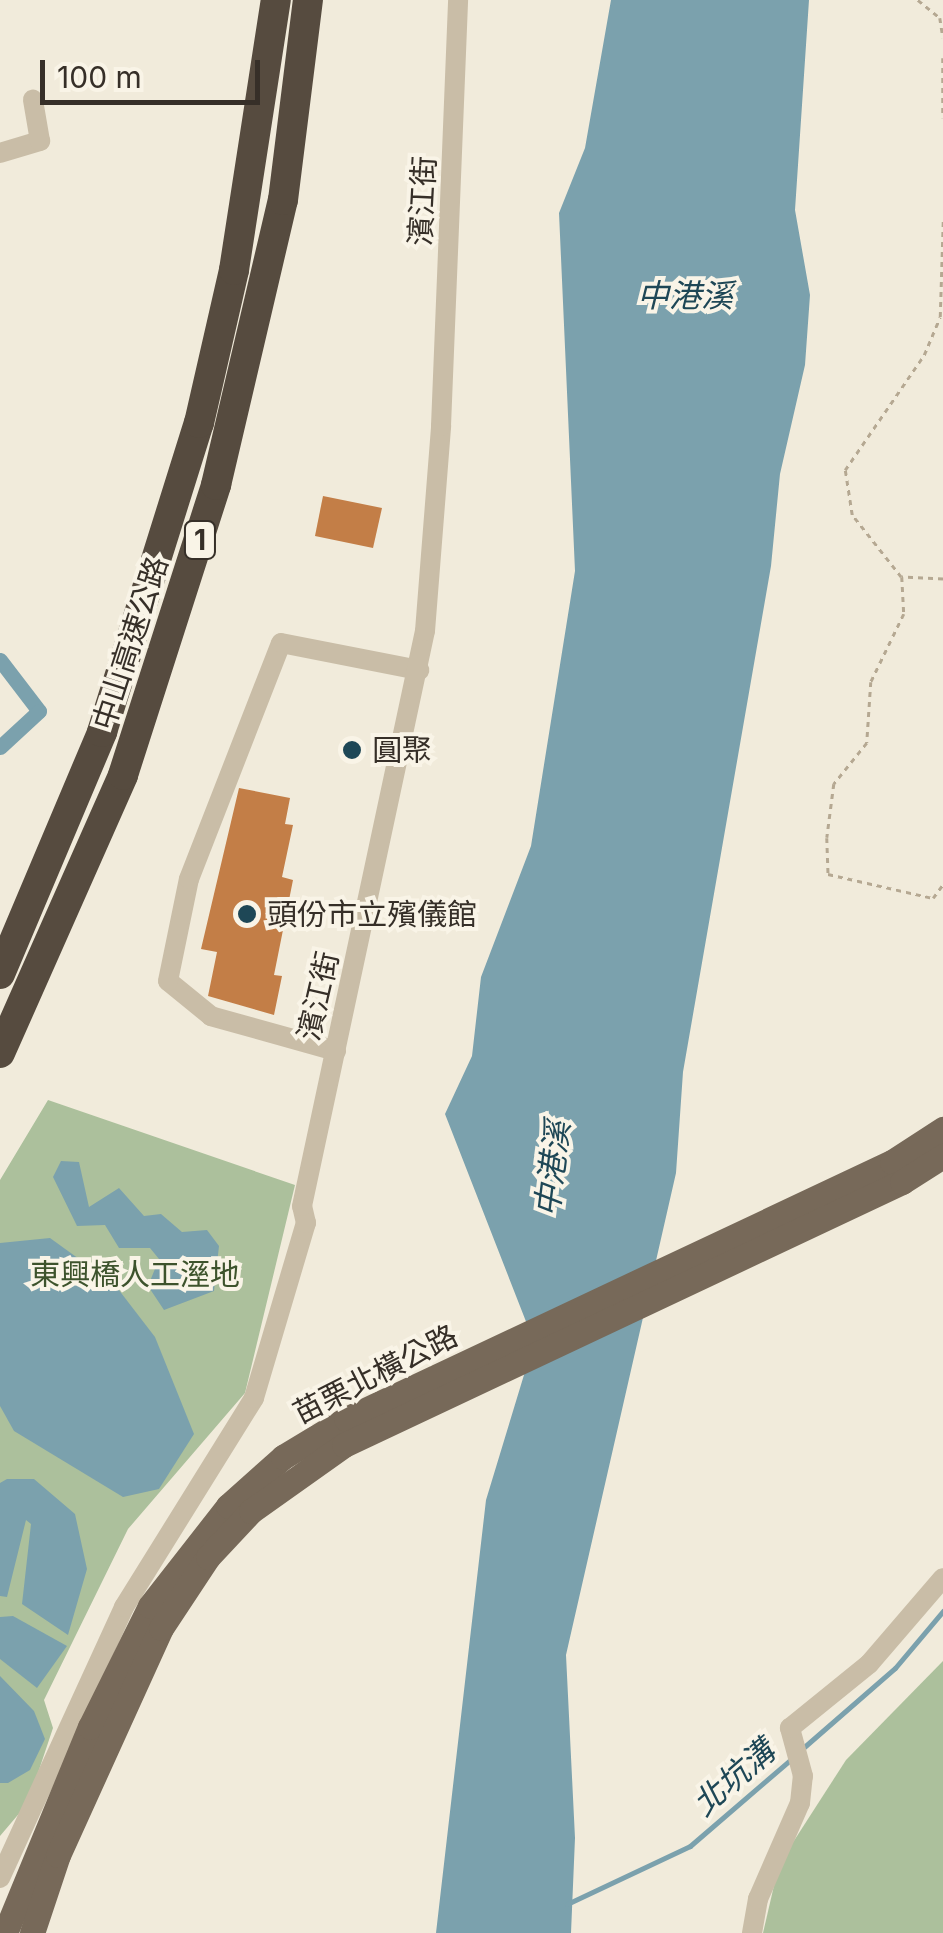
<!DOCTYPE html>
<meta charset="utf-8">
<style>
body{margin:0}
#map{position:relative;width:943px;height:1933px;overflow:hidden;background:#f1ebdb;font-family:Inter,"Noto Sans TC",sans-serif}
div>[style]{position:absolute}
.green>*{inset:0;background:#acc09c}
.water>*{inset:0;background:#7ba1ad}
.stream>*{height:5px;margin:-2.5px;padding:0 2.5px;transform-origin:2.5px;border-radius:2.5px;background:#7ba1ad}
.canal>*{height:15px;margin:-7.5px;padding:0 7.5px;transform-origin:7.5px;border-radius:7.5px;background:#7ba1ad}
.building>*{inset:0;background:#c37e47}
.path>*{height:2.5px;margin-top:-1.25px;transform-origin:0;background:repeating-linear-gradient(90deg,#b5a892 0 5px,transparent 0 10px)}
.minor>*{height:20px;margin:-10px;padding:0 10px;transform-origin:10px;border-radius:10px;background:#c9bda7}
.major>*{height:25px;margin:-12.5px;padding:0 12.5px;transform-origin:12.5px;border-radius:12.5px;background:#776959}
.highway>*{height:30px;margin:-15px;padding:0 15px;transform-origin:15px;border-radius:15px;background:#564b3f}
.dots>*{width:28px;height:28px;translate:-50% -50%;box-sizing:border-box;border:5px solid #f9f4e7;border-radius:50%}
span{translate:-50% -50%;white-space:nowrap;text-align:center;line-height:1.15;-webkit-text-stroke:8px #f9f4e7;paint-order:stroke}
.shield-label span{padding:2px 8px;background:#f9f4e7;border:2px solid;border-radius:8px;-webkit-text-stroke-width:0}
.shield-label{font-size:28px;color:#362f28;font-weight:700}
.street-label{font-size:30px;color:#362f28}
.poi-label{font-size:30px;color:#362f28}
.left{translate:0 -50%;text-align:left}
.park-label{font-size:30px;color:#3d532c}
.water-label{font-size:32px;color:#1e4756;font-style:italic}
.scale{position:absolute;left:40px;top:60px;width:220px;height:45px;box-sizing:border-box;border:5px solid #362f28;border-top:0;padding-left:12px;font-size:30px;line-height:35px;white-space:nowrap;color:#362f28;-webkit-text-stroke:8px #f9f4e7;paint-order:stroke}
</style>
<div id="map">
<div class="green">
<i style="clip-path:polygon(48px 1100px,295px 1185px,245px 1393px,128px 1529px,44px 1700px,53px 1728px,28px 1803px,0 1836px,0 1180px)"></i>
<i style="clip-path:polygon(943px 1661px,943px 1933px,763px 1933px,779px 1864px,846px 1760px)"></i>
</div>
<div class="water">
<i style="clip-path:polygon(611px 0,809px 0,795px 210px,810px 295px,805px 365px,780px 474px,771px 566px,683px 1072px,676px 1173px,566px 1655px,575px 1838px,571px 1933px,436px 1933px,486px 1500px,534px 1342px,445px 1114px,472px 1056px,481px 977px,531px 846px,575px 571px,559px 213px,585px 148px)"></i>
<i style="clip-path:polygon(61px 1161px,79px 1162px,89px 1207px,119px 1188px,144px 1216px,161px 1214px,182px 1232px,207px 1230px,219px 1246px,214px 1291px,164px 1310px,148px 1286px,159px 1259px,150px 1248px,119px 1248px,105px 1225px,77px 1226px,53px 1177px)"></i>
<i style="clip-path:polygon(50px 1238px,115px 1285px,155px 1337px,194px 1434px,159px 1489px,123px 1497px,14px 1431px,0 1406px,0 1243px)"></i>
<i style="clip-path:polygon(7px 1479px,34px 1479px,75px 1514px,87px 1569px,68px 1635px,22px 1604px,31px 1524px,26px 1520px,7px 1597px,0 1596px,0 1483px)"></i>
<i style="clip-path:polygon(13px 1616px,67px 1646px,37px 1688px,0 1659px,0 1617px)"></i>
<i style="clip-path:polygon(0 1676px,34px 1711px,45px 1739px,30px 1770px,8px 1783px,0 1783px)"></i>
</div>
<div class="stream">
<i style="left:803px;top:1748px;width:122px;rotate:-41deg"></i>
<i style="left:895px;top:1668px;width:75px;rotate:-49.9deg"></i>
<i style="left:567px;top:1904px;width:136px;rotate:-25.2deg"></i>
<i style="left:690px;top:1846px;width:133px;rotate:-40.7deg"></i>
</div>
<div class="canal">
<i style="left:0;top:660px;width:64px;rotate:52.6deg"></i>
<i style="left:39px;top:711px;width:53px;rotate:137.3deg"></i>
</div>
<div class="building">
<i style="clip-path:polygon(323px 496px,382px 508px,373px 548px,315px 536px)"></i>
<i style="clip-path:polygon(239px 788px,290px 798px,285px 824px,293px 825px,282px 877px,293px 880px,274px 975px,282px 976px,274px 1015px,208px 996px,217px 952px,201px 949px)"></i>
</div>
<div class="path">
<i style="left:918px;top:0;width:28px;rotate:39deg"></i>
<i style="left:940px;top:18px;width:20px;rotate:81deg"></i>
<i style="left:943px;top:58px;width:60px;rotate:90deg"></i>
<i style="left:901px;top:577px;width:79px;rotate:-128.3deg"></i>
<i style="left:852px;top:515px;width:46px;rotate:-98.8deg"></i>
<i style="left:845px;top:470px;width:140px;rotate:-55.5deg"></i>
<i style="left:924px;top:355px;width:41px;rotate:-67.2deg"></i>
<i style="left:940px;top:317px;width:97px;rotate:-88.2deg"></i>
<i style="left:943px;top:579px;width:41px;rotate:-177.2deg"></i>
<i style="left:902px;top:577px;width:37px;rotate:87deg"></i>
<i style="left:904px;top:614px;width:76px;rotate:115.9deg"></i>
<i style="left:871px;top:682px;width:61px;rotate:93.8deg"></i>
<i style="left:867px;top:743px;width:53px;rotate:128.8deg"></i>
<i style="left:834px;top:784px;width:54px;rotate:97.4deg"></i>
<i style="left:827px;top:838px;width:36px;rotate:88deg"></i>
<i style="left:828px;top:874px;width:108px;rotate:12.9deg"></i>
<i style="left:933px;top:898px;width:17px;rotate:-54deg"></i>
</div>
<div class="minor">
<i style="left:0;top:153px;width:42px;rotate:-16.7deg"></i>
<i style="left:40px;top:141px;width:42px;rotate:-99.7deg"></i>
<i style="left:336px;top:1051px;width:130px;rotate:-164.4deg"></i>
<i style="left:211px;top:1016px;width:55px;rotate:-140.9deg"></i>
<i style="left:168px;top:981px;width:104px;rotate:-78.4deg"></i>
<i style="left:189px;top:879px;width:253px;rotate:-68.7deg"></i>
<i style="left:281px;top:643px;width:141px;rotate:11.1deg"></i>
<i style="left:0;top:1878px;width:298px;rotate:-65.4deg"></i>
<i style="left:124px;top:1607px;width:246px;rotate:-58.1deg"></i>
<i style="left:254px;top:1398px;width:183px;rotate:-73.5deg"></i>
<i style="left:306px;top:1223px;width:17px;rotate:-103deg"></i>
<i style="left:302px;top:1206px;width:588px;rotate:-77.93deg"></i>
<i style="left:425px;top:631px;width:206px;rotate:-85.5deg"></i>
<i style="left:441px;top:426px;width:426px;rotate:-87.7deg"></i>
<i style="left:752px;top:1933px;width:35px;rotate:-80deg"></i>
<i style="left:758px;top:1899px;width:105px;rotate:-66.4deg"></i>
<i style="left:800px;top:1803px;width:27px;rotate:-84deg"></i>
<i style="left:803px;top:1776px;width:50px;rotate:-105.2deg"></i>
<i style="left:790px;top:1728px;width:102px;rotate:-39deg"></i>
<i style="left:869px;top:1664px;width:113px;rotate:-49.3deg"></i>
</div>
<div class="major">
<i style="left:5px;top:1933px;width:223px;rotate:-67.6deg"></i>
<i style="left:90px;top:1727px;width:135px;rotate:-63.6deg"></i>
<i style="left:150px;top:1606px;width:127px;rotate:-52deg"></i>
<i style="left:228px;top:1506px;width:74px;rotate:-41.7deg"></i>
<i style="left:283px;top:1457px;width:74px;rotate:-31.1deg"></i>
<i style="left:346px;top:1419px;width:603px;rotate:-25.21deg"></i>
<i style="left:892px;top:1162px;width:61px;rotate:-32.9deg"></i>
<i style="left:32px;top:1933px;width:82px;rotate:-71.6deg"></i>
<i style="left:58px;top:1855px;width:249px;rotate:-65.6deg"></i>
<i style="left:161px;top:1628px;width:85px;rotate:-56.5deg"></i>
<i style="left:208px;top:1557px;width:63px;rotate:-46.9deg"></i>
<i style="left:251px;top:1511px;width:114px;rotate:-35.4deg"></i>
<i style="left:344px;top:1445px;width:617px;rotate:-25.24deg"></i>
<i style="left:902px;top:1182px;width:49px;rotate:-32.4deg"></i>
</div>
<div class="highway">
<i style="left:0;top:974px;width:263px;rotate:-67.1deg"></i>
<i style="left:102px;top:732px;width:324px;rotate:-72.6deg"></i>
<i style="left:199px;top:423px;width:157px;rotate:-77.1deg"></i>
<i style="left:234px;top:270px;width:273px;rotate:-81.2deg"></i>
<i style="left:0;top:1053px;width:304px;rotate:-66.1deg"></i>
<i style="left:123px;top:775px;width:305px;rotate:-72.2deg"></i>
<i style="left:216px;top:485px;width:293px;rotate:-76.8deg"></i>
<i style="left:283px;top:200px;width:202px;rotate:-82.9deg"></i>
</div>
<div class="dots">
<i style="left:352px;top:750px;background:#1e4756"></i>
<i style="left:247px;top:914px;background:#1e4756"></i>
</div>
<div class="shield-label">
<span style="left:200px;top:540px">1</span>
</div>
<div class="street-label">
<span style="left:422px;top:201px;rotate:-87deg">濱江街</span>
<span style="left:130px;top:643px;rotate:-72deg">中山高速公路</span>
<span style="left:318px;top:996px;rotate:-77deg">濱江街</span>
<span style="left:375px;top:1374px;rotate:-27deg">苗栗北橫公路</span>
</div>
<div class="poi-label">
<span class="left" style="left:372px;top:750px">圓聚</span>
<span class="left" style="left:267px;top:914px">頭份市立殯儀館</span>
</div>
<div class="park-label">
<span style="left:135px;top:1274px">東興橋人工溼地</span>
</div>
<div class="water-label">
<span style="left:685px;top:296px">中港溪</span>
<span style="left:553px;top:1169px;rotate:-83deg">中港溪</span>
<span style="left:734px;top:1778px;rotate:-41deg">北坑溝</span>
</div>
<div class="scale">100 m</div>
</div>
